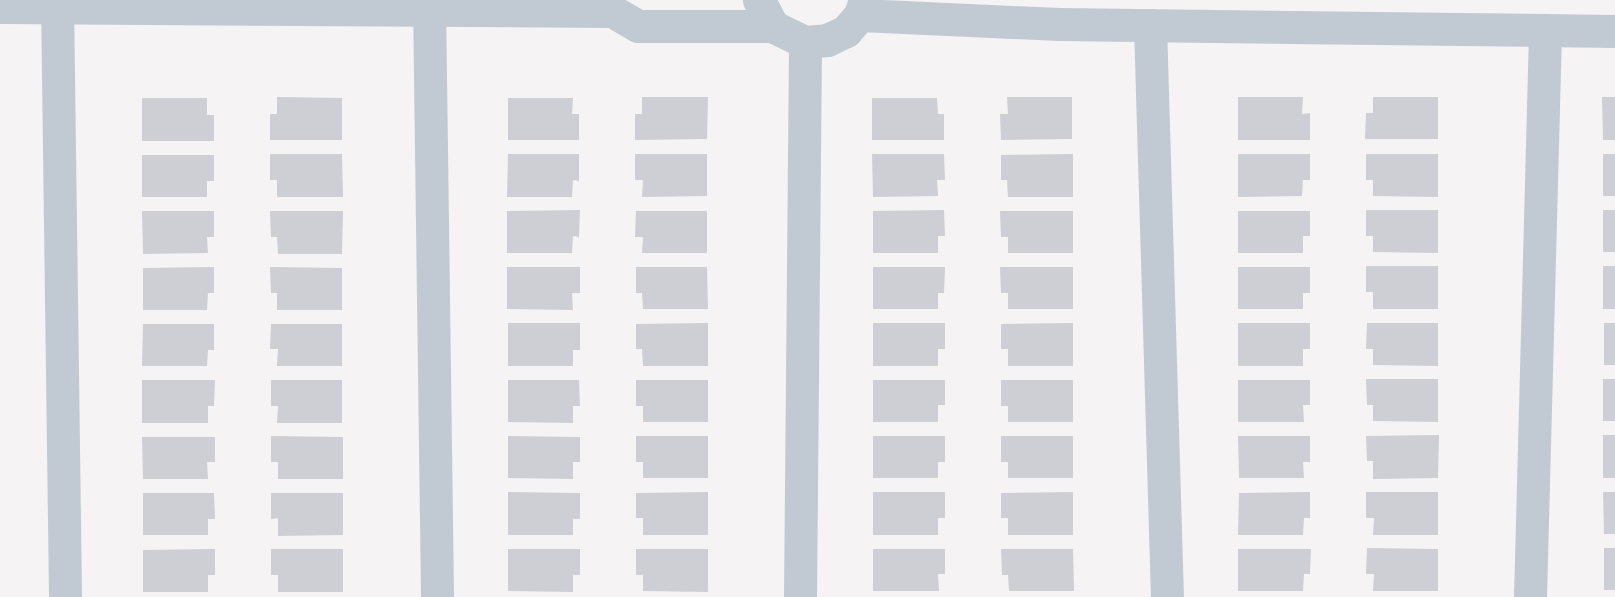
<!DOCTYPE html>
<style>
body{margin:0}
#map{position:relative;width:1615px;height:597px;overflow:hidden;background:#f5f3f3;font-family:Roboto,sans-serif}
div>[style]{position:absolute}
.building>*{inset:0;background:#cdcfd5}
.minor>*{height:33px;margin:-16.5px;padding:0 16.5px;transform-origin:16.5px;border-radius:16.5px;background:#c1cad2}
span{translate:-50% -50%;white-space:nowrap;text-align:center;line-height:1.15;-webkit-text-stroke:4.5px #fff;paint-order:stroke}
</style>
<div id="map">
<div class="building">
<i style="clip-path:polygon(277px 97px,342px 98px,342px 140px,270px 140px,270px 114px,277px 114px)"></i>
<i style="clip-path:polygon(642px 97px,708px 97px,707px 139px,635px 140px,635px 114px,642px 114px)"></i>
<i style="clip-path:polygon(1007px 97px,1072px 97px,1072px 139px,1001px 140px,1000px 114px,1008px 114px)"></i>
<i style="clip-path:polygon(1238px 97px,1303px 97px,1302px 114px,1310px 113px,1310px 140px,1238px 140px)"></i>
<i style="clip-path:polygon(1373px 97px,1438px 97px,1438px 139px,1365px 139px,1366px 113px,1373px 113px)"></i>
<i style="clip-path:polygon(1602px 97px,1615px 97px,1615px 140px,1603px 140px)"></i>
<i style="clip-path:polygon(142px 98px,207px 98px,207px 115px,214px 115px,214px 141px,142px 141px)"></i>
<i style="clip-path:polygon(508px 98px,573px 98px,572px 114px,579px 114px,579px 140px,508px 140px)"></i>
<i style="clip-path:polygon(872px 98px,937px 98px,938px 114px,944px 114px,944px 140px,872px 140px)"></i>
<i style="clip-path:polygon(270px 154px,342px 154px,343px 197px,277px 197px,277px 180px,270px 180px)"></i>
<i style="clip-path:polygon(508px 154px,579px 154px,579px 181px,573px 180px,572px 197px,507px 197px)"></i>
<i style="clip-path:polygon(635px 154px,707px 154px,707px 196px,642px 197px,643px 180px,635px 180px)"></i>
<i style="clip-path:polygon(872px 154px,944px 154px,945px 180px,937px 180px,938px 196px,873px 197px)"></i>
<i style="clip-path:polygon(1073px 154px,1073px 197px,1008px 197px,1007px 180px,1001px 180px,1001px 155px)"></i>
<i style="clip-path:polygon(1238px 154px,1310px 154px,1310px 180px,1303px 180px,1302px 196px,1238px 197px)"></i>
<i style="clip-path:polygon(1366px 154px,1438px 154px,1438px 197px,1373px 196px,1373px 180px,1366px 180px)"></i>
<i style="clip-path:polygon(1603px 154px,1615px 154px,1615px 196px,1603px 196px)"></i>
<i style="clip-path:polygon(142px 155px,214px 155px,214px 181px,207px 181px,207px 197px,142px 197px)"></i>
<i style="clip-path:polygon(580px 210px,579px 237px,573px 236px,572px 253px,507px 253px,507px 211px)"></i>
<i style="clip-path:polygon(944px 210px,945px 236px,938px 236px,938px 253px,873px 253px,873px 211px)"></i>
<i style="clip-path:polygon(1366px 210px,1438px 210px,1438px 253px,1373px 252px,1373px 236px,1366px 236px)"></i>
<i style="clip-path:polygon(1603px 210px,1615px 210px,1615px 252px,1603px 252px)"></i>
<i style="clip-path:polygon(142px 211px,214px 211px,214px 237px,207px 237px,208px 253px,143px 254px)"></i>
<i style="clip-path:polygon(270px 211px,343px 211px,342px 254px,278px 254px,277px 237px,271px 237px)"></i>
<i style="clip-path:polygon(636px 211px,707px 211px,707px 253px,642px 253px,643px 237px,635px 237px)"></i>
<i style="clip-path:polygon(1000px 211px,1073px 211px,1073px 253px,1008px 253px,1008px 237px,1001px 237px)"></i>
<i style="clip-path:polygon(1238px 211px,1310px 211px,1310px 236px,1303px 236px,1303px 253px,1238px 253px)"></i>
<i style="clip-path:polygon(1366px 266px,1438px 266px,1438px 309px,1373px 309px,1373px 292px,1366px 292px)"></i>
<i style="clip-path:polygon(1603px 266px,1615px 266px,1615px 309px,1603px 309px)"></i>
<i style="clip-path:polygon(214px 267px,214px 293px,208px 293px,207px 310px,143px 310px,143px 268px)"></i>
<i style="clip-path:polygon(270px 267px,342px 268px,342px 310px,277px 310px,277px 293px,271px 293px)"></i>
<i style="clip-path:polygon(507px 267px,580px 267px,580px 293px,572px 293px,573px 310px,507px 309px)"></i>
<i style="clip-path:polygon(636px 267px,707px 267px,708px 309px,643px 309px,642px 293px,636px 293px)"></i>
<i style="clip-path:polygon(873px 267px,945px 267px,944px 293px,938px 293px,938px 309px,873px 309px)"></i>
<i style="clip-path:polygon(1000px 267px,1073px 267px,1073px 309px,1008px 309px,1008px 293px,1001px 293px)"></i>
<i style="clip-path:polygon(1238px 267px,1310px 267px,1310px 293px,1303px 293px,1303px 309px,1238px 309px)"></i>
<i style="clip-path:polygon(508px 323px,580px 323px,580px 350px,573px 350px,573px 366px,508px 366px)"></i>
<i style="clip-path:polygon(708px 323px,708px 366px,643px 366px,642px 349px,636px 349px,636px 324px)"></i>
<i style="clip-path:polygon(873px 323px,945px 323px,945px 349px,938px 349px,938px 366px,873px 366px)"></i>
<i style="clip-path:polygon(1073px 323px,1073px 366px,1008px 366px,1008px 349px,1001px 349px,1001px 324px)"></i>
<i style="clip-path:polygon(1238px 323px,1310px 323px,1310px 349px,1303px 349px,1303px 366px,1238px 366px)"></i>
<i style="clip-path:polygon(1367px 323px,1438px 323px,1438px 366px,1373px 365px,1373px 349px,1366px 349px)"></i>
<i style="clip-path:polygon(1604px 323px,1615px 323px,1615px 365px,1604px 365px)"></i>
<i style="clip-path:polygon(143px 324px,214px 324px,214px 350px,208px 350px,207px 366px,142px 366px)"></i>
<i style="clip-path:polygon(271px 324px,342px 324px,342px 366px,277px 366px,278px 349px,270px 349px)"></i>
<i style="clip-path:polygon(1366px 379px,1438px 379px,1438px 422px,1373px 421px,1373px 405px,1367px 405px)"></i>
<i style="clip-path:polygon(1603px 379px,1615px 379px,1615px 421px,1603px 421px)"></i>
<i style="clip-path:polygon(142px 380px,215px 380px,214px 406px,208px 406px,208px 423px,142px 423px)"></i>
<i style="clip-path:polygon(271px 380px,342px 380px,342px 423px,277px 423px,278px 406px,271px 406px)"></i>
<i style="clip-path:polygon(508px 380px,579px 380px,580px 406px,573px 406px,573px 423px,508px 422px)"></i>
<i style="clip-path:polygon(636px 380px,708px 380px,708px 422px,643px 422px,643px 406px,636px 406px)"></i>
<i style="clip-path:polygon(873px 380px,945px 380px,945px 405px,938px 405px,938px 422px,873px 422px)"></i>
<i style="clip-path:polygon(1001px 380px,1073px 380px,1073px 422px,1008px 422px,1008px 406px,1001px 406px)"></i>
<i style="clip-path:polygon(1238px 380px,1310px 380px,1310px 405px,1303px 405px,1304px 422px,1238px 422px)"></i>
<i style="clip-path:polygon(1439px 435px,1438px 478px,1373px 479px,1373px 461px,1367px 461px,1366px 436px)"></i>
<i style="clip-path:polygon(1603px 435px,1615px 435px,1615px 478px,1603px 478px)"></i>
<i style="clip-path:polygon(271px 436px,343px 437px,343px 479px,278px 479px,278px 462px,271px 462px)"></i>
<i style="clip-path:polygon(508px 436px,580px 437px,580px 462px,573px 462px,573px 479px,508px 478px)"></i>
<i style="clip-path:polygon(636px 436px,708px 436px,708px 478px,643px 478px,643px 462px,636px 462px)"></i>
<i style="clip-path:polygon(873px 436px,945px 436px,945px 462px,938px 462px,938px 478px,873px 478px)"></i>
<i style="clip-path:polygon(1001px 436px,1073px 436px,1073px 478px,1008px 478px,1008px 462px,1001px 462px)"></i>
<i style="clip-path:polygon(1238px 436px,1310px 436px,1310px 462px,1303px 462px,1304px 478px,1239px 478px)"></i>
<i style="clip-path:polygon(142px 437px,215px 437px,215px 462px,207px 462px,208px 479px,143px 479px)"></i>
<i style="clip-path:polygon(508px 492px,580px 493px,580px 519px,573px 519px,573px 535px,508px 535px)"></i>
<i style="clip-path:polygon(708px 492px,708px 535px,643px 535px,643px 518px,636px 518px,636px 493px)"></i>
<i style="clip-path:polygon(873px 492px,945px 492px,945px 518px,938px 518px,938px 535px,873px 535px)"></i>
<i style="clip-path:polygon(1073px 492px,1073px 535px,1008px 535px,1008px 518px,1001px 518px,1001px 493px)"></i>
<i style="clip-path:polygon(1310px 492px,1310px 518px,1304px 518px,1303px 535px,1238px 535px,1239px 493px)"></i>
<i style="clip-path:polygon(1366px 492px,1438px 492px,1438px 535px,1373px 535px,1374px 518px,1366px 518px)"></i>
<i style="clip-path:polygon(1603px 492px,1615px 492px,1615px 534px,1604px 534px)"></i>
<i style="clip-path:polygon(143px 493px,214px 493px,215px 519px,208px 519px,208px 535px,143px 535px)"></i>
<i style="clip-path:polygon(271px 493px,343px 493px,343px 535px,278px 536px,278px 518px,271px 519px)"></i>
<i style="clip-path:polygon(1367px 548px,1438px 549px,1438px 591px,1373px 591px,1374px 574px,1366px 574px)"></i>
<i style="clip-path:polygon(1604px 548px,1615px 548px,1615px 590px,1604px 590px)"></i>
<i style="clip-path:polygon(215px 549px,215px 575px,208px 575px,208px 592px,143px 592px,143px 550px)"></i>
<i style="clip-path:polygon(271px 549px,343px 549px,343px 592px,278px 592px,278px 575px,271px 575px)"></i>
<i style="clip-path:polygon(508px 549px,580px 549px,580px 575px,573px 575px,573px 592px,508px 591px)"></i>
<i style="clip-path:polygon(636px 549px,708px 549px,708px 592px,643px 591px,643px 575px,636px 575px)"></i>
<i style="clip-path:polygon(873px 549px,945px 549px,945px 574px,938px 574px,939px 591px,873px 591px)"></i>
<i style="clip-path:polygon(1001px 549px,1073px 549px,1074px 591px,1009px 591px,1008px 575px,1002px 575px)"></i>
<i style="clip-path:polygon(1238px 549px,1311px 549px,1310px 574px,1304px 574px,1303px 591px,1238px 591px)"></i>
</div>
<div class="minor">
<i style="left:57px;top:0;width:597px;rotate:89.23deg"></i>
<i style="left:429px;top:0;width:597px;rotate:89.23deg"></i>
<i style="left:759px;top:0;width:29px;rotate:63deg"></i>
<i style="left:772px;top:26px;width:37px;rotate:26deg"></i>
<i style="left:805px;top:42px;width:22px;rotate:-5deg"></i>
<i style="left:827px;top:40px;width:21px;rotate:-25deg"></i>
<i style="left:846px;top:31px;width:21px;rotate:-49deg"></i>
<i style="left:860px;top:15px;width:16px;rotate:-72deg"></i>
<i style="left:0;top:7px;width:612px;rotate:0.37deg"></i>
<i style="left:612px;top:11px;width:30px;rotate:30deg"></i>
<i style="left:638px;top:26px;width:134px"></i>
<i style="left:860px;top:15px;width:199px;rotate:2.6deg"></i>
<i style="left:1059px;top:24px;width:556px;rotate:0.72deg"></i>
<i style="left:1150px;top:25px;width:572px;rotate:88.3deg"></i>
<i style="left:800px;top:597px;width:555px;rotate:-89.48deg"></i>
<i style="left:1530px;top:597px;width:567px;rotate:-88.48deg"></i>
</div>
</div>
